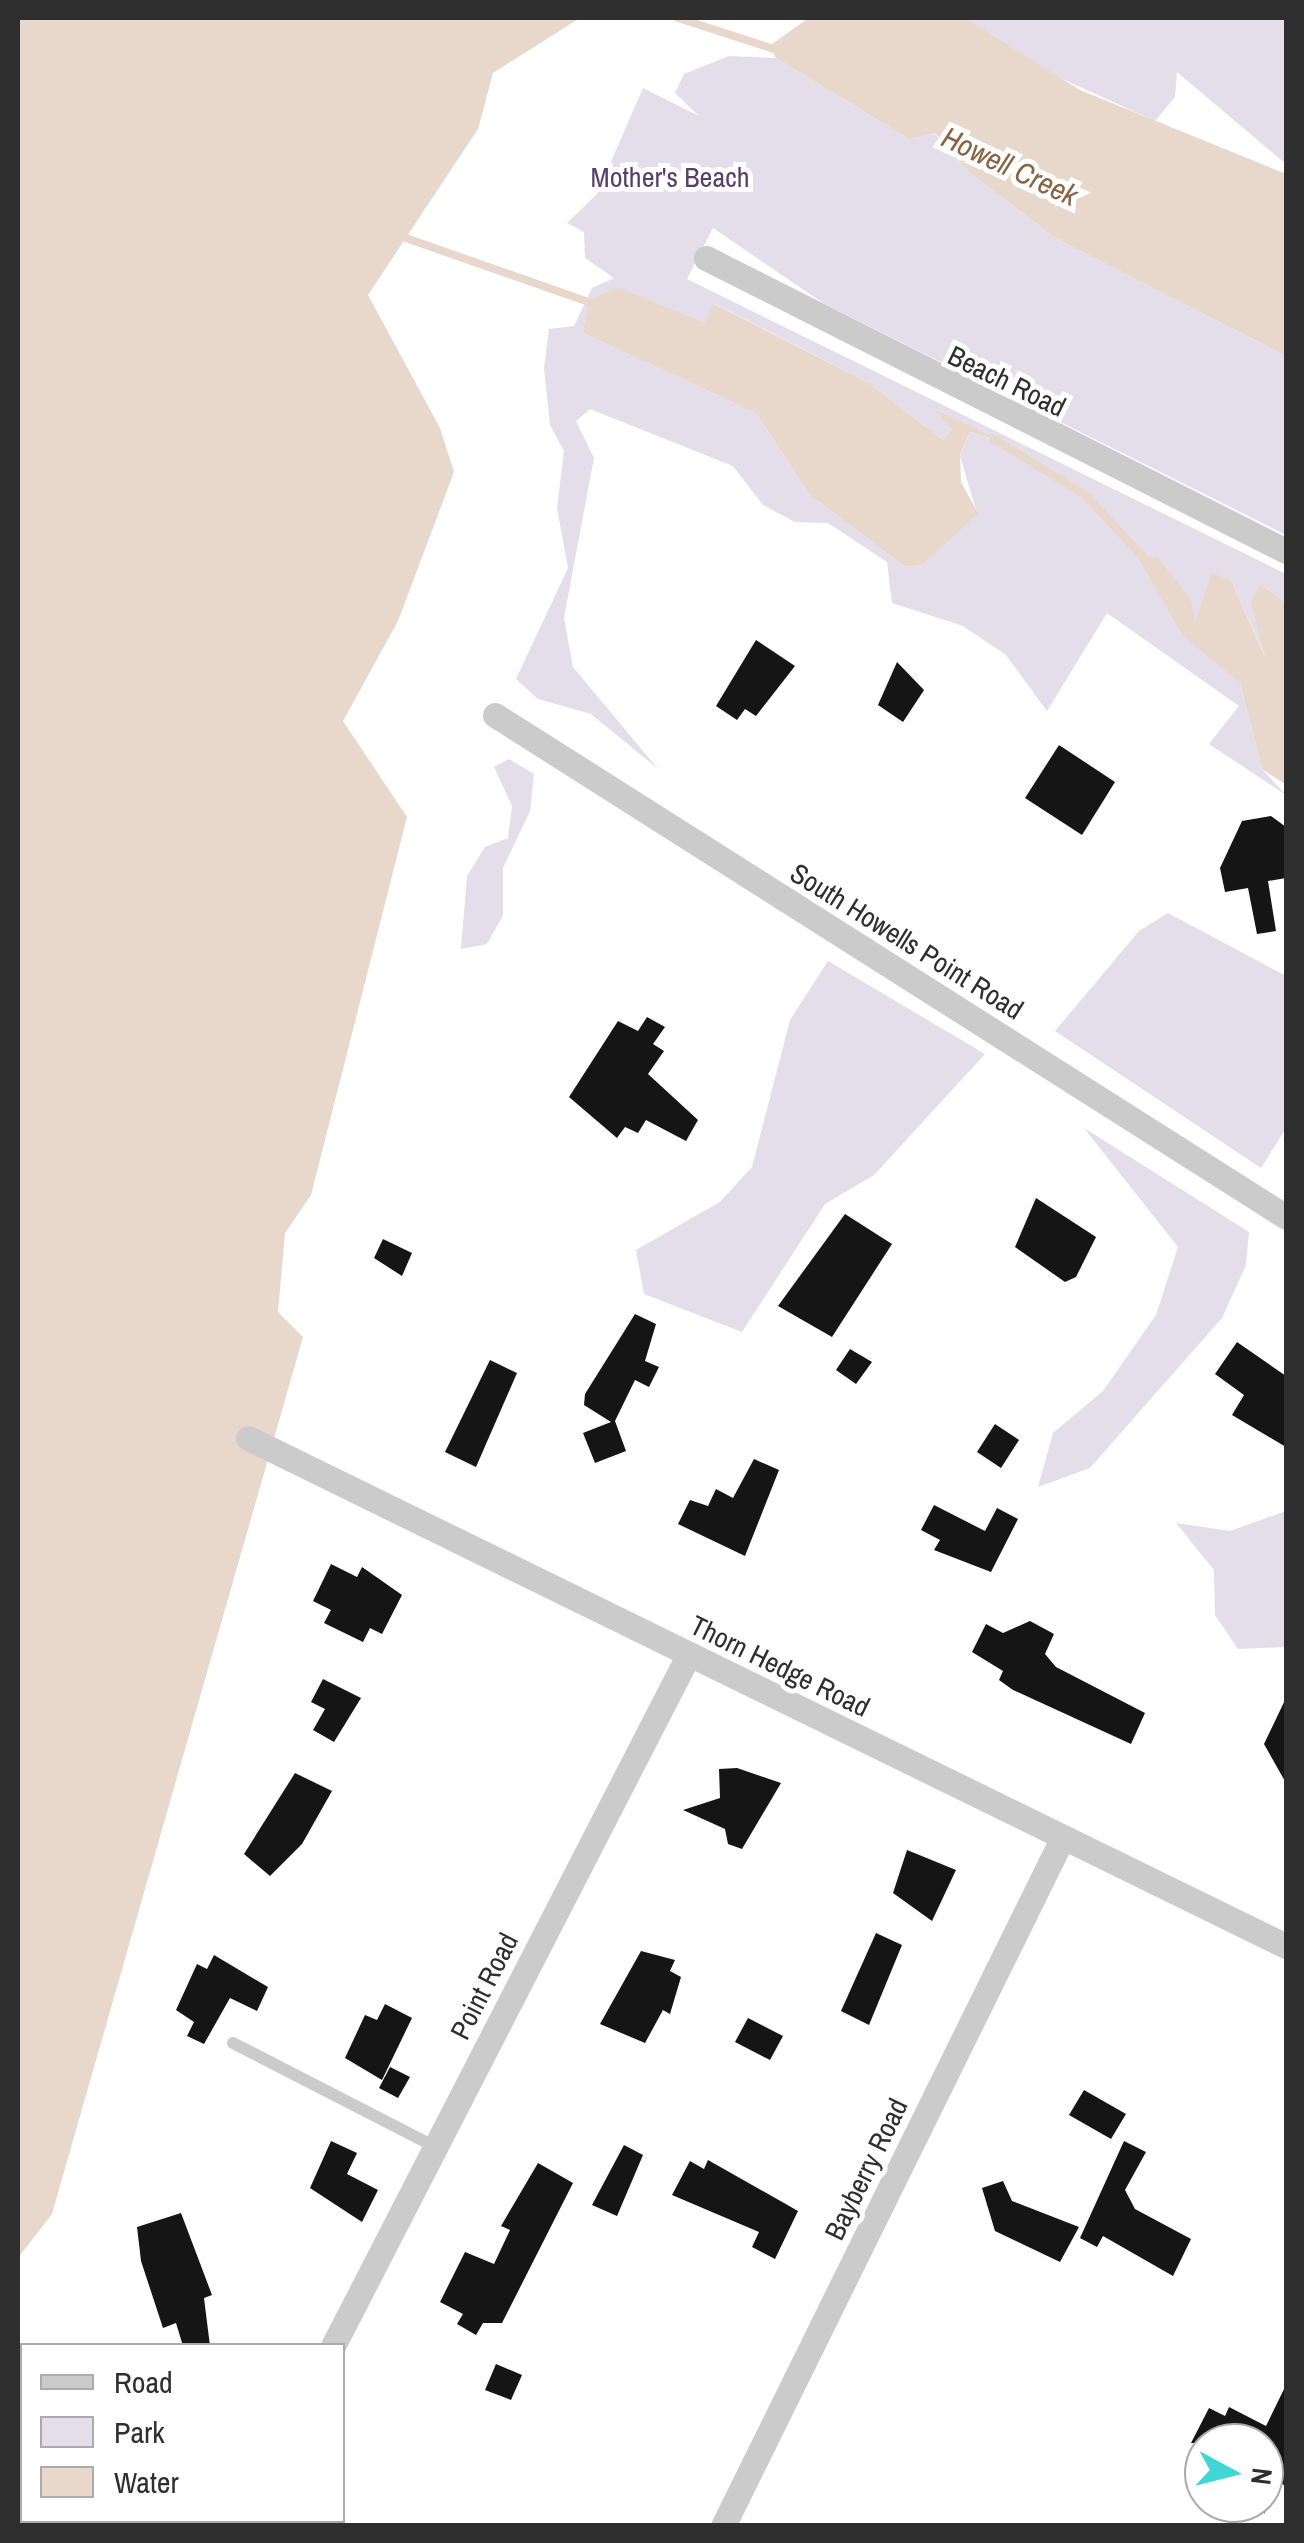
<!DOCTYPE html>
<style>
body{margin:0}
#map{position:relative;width:1304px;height:2543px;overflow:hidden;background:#fff;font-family:"Archivo Narrow",sans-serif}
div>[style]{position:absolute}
.green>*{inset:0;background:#e4ddea}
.water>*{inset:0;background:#e8d8cb}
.stream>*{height:8px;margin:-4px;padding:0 4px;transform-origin:4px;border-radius:4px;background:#e8d8cb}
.building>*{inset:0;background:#151515}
.lane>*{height:12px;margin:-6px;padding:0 6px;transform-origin:6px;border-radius:6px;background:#cbcbcb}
.street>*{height:25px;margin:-12.5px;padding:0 12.5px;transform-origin:12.5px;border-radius:12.5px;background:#cbcbcb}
span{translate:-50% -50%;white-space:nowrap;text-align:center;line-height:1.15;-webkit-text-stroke:10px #fff;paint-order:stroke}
.park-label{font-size:28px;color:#563f66}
.street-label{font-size:28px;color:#2e2e2e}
.water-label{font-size:30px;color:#896343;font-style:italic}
.frame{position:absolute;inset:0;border:20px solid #2e2e2e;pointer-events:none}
.legend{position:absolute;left:20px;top:2343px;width:325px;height:180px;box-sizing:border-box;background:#fff;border:2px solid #ababab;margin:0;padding:12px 18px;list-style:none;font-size:30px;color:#2e2e2e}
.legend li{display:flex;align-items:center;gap:20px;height:50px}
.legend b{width:50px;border:2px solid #ababab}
.north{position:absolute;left:1184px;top:2423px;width:100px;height:100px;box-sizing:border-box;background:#fff;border:2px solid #ababab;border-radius:50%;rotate:97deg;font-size:28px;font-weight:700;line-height:40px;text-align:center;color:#2e2e2e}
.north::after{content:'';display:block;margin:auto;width:35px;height:45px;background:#3fd6d5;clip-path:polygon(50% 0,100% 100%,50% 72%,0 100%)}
</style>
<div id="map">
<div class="green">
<i style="clip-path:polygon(965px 18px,1286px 18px,1286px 164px,1177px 72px,1175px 97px,1155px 121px,1034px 66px)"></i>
<i style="clip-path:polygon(evenodd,729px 56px,776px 58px,909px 139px,934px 133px,969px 172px,1055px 238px,1286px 356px,1286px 535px,823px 303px,713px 228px,687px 279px,1286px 574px,1286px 603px,1260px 584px,1269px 665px,1231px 580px,1212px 574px,1195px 622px,1140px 560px,1240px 683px,1262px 769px,1286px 795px,1209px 744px,1239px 706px,1107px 613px,1047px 711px,1006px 655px,963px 626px,892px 603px,887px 562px,828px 523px,795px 522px,763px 505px,733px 466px,590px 409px,576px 421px,594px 458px,564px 618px,573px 667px,658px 769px,591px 714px,538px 699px,516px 679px,568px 568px,557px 508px,564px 451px,550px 425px,544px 368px,549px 329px,574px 326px,592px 288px,614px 278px,585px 258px,584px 232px,567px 223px,597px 194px,643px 88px,699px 116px,675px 93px,684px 74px,729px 56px,715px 304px,869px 383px,943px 440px,952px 429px,938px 410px,993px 439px,970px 432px,960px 456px,977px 513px,923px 565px,905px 567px,809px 494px,756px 413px,583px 333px,705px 324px,715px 304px)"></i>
<i style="clip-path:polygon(509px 759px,534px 774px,530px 811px,503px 868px,503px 915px,487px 944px,461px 949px,467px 876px,485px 847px,508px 838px,512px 806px,494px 767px)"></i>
<i style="clip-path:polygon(1168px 913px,1286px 976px,1286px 1128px,1261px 1168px,1055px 1031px,1139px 931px)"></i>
<i style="clip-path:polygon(828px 961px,985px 1054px,874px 1175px,825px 1204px,742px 1332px,644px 1294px,636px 1250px,720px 1202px,752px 1167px,790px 1020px)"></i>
<i style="clip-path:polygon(1084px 1128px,1249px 1232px,1246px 1265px,1222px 1318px,1090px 1468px,1038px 1487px,1053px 1433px,1103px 1391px,1156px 1315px,1178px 1247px)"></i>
<i style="clip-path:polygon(1286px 1511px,1286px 1647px,1238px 1649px,1215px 1615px,1214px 1570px,1176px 1523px,1230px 1531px)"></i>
</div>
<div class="water">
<i style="clip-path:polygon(18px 18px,580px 18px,493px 73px,478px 129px,368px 295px,440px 428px,454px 472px,398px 621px,343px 721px,407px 817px,311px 1195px,285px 1233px,278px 1312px,303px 1337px,52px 2214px,18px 2258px)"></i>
<i style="clip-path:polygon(809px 18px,965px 18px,1080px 90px,1286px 174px,1286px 356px,1055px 238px,969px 172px,935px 133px,909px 139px,776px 58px,769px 46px)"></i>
<i style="clip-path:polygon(618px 287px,704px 323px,714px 304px,869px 383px,943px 440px,952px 429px,935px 409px,1001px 441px,970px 432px,960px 455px,961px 482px,978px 513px,923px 565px,905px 567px,809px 494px,756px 413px,583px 333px,589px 301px)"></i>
<i style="clip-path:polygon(1157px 557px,1191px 600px,1195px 621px,1212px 573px,1231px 580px,1265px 657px,1251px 602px,1260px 584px,1286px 603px,1286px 785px,1262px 769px,1240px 683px,1183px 636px,1139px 559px)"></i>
</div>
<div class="stream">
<i style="left:678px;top:18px;width:104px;rotate:17.9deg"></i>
<i style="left:400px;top:236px;width:206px;rotate:19.3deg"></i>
<i style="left:994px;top:439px;width:107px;rotate:31.6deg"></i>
<i style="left:1085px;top:495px;width:93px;rotate:46.7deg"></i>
</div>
<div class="building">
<i style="clip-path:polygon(756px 640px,795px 666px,756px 716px,745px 709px,737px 720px,716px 706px)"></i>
<i style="clip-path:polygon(897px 662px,924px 690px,903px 722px,878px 705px)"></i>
<i style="clip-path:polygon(1059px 745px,1115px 782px,1082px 835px,1025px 798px)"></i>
<i style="clip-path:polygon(1271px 816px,1286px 827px,1286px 878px,1268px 881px,1276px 931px,1257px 934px,1248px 888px,1225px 892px,1220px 868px,1242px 821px)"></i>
<i style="clip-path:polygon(647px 1017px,665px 1027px,653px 1044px,664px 1051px,648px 1074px,698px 1120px,686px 1141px,646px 1120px,638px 1133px,625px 1127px,617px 1138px,569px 1097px,618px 1021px,638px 1031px)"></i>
<i style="clip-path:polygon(1036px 1198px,1096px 1237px,1076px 1277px,1065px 1282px,1015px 1247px)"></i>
<i style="clip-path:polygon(845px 1214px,892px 1244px,832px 1337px,778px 1306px)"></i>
<i style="clip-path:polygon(383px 1239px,412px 1253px,402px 1276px,374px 1258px)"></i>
<i style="clip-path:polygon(635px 1314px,656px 1324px,645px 1361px,659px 1367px,649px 1387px,635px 1380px,615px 1421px,626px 1451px,595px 1463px,583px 1433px,611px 1422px,584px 1405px,585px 1394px)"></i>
<i style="clip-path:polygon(1237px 1342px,1286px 1376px,1286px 1447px,1232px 1415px,1244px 1395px,1215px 1374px)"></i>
<i style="clip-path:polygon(850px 1349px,872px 1362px,856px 1384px,836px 1370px)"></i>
<i style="clip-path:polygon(490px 1360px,517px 1373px,476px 1467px,445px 1452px)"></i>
<i style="clip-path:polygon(995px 1424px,1019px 1440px,1001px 1468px,977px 1452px)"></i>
<i style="clip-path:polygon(754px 1459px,779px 1470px,745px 1556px,678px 1524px,690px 1500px,708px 1506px,716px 1489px,733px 1498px)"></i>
<i style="clip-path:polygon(934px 1505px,985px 1531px,997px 1508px,1018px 1519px,991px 1572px,934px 1550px,940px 1540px,921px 1530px)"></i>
<i style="clip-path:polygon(331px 1564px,357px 1577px,362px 1567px,402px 1595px,382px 1634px,370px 1628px,363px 1642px,324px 1623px,331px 1610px,313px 1601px)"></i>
<i style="clip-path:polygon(1030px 1621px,1054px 1634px,1045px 1654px,1056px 1667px,1145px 1713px,1131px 1744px,1013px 1690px,999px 1680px,1003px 1671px,972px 1652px,986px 1624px,1003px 1633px)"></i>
<i style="clip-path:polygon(323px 1679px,361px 1698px,334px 1742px,313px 1730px,325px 1709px,311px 1702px)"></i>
<i style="clip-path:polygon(1286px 1698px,1286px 1783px,1264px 1744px)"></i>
<i style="clip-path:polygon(737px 1768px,781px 1783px,742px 1849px,728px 1844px,725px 1829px,683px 1810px,720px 1798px,719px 1769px)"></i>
<i style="clip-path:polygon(295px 1773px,332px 1791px,302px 1844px,270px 1876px,244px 1854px)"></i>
<i style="clip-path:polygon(907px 1850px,956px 1870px,932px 1921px,893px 1893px)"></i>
<i style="clip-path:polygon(876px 1933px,902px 1945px,869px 2025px,841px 2011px)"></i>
<i style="clip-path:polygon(641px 1951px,675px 1960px,670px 1971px,681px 1977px,670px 2014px,663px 2010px,645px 2043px,600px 2024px)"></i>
<i style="clip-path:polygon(214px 1955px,268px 1987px,257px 2011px,230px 1998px,204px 2044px,187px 2036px,194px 2022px,176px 2010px,197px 1964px,207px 1969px)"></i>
<i style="clip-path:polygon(385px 2004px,412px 2018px,382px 2080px,345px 2058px,365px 2015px,377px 2020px)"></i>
<i style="clip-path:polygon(748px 2018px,783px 2036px,770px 2060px,735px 2042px)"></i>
<i style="clip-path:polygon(390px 2067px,410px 2077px,398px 2098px,379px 2088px)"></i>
<i style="clip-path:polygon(1084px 2090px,1126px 2114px,1111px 2139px,1069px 2115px)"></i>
<i style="clip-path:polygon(331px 2141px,357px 2153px,347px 2174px,378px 2190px,362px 2222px,310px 2188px)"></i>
<i style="clip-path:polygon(1124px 2141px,1146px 2152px,1125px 2190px,1135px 2209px,1191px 2239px,1173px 2276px,1103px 2236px,1097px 2247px,1080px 2238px)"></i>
<i style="clip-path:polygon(624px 2145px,643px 2155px,617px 2216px,592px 2205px)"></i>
<i style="clip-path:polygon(708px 2160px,798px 2211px,775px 2259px,752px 2247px,759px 2232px,672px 2195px,690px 2161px,704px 2169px)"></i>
<i style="clip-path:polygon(538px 2163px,573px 2183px,502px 2323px,483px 2323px,476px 2335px,457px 2324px,463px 2314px,440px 2302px,465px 2252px,494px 2264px,510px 2230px,501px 2226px)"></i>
<i style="clip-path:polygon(1003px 2181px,1012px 2201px,1079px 2227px,1060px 2262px,995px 2231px,982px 2188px)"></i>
<i style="clip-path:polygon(181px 2213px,212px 2295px,204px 2298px,210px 2346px,183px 2346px,176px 2323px,163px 2328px,141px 2261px,137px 2227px)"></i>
<i style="clip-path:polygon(496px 2364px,522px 2375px,511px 2400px,485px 2390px)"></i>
<i style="clip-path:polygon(1286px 2385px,1286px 2486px,1280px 2483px,1264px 2514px,1264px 2443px,1191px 2443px,1209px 2408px,1225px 2416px,1229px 2407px,1266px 2426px)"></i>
</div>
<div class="lane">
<i style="left:233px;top:2043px;width:227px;rotate:27.2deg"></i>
</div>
<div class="street">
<i style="left:706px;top:258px;width:650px;rotate:26.8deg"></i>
<i style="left:495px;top:715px;width:937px;rotate:32.4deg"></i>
<i style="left:248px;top:1438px;width:1156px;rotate:26.08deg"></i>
<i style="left:333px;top:2346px;width:778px;rotate:-62.78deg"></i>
<i style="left:723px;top:2526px;width:766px;rotate:-63.74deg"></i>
</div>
<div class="park-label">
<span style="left:670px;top:177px">Mother's Beach</span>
</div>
<div class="street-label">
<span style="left:1007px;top:381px;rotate:26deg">Beach Road</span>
<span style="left:907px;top:941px;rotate:32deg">South Howells Point Road</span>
<span style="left:780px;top:1666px;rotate:26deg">Thorn Hedge Road</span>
<span style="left:484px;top:1986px;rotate:-63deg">Point Road</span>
<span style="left:866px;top:2169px;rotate:-64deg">Bayberry Road</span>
</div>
<div class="water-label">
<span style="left:1010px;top:166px;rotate:25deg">Howell Creek</span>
</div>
<div class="frame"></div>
<ul class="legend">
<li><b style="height:12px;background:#cbcbcb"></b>Road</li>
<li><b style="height:28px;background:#e4ddea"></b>Park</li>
<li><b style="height:28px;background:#e8d8cb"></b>Water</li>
</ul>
<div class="north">N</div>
</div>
